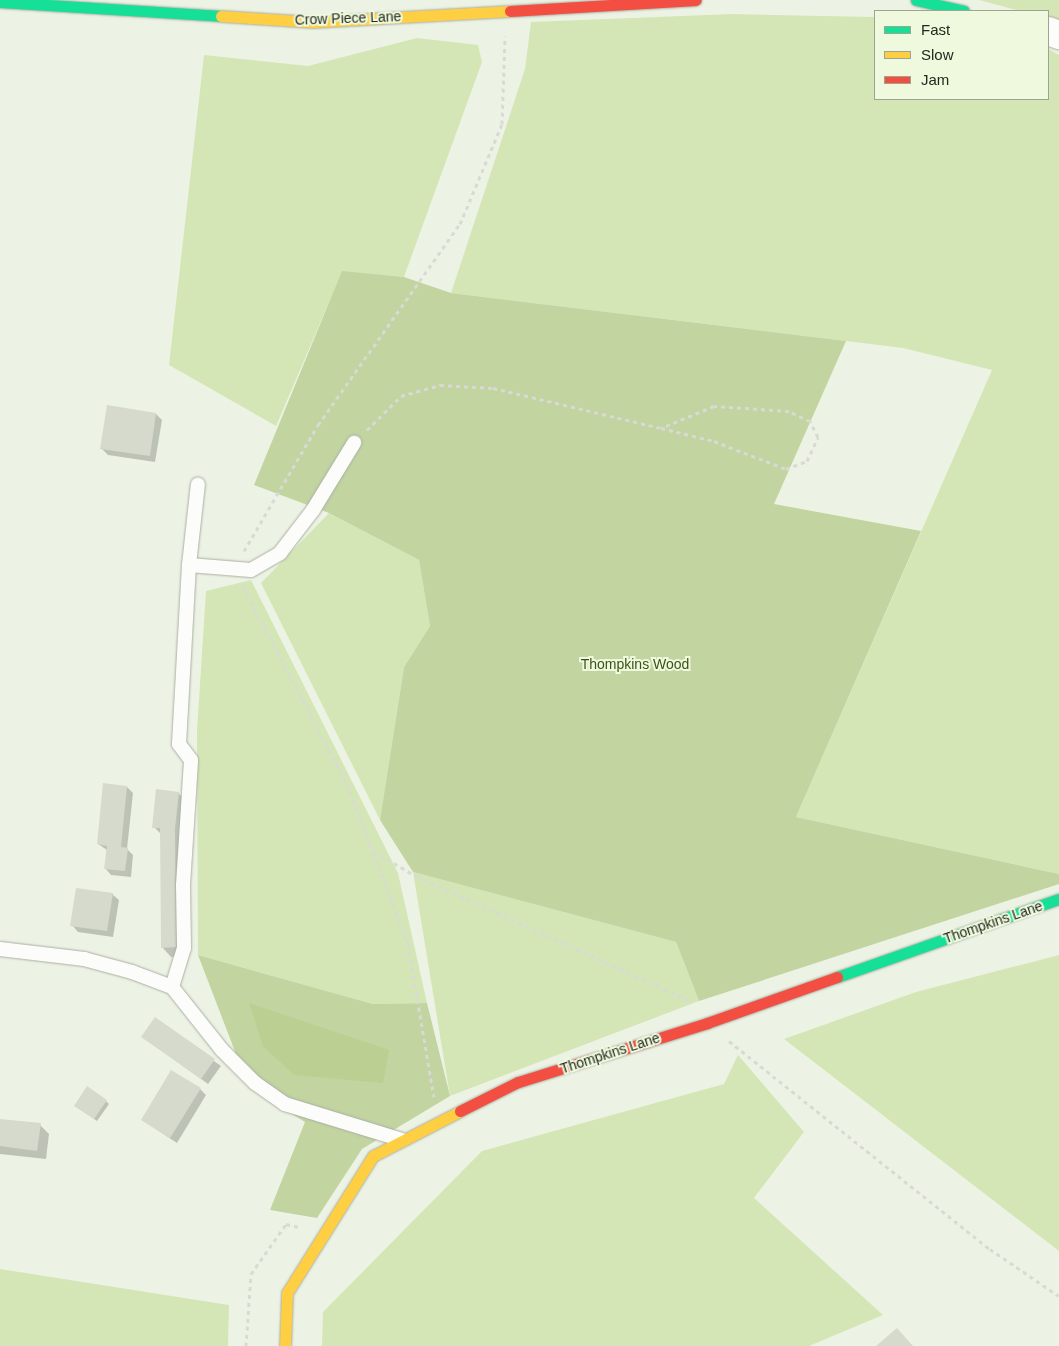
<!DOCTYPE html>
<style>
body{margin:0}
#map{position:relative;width:1059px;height:1346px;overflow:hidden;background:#edf3e4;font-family:Arial,sans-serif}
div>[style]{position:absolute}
.green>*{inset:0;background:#d5e6b6}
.forest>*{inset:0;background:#c2d4a0}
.water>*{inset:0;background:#bacf91}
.shadow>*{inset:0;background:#0003}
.building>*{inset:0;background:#d5dacd}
.path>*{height:3px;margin-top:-1.5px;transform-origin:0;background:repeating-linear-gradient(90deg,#d8dad5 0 4px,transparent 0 8px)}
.roads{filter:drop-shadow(0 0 1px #aaafa4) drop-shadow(0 0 1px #aaafa4)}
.lane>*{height:14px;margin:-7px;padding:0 7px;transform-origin:7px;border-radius:7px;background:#fcfdfb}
.street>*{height:28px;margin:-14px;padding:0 14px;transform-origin:14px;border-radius:14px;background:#fcfdfb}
.fast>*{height:11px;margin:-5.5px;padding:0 5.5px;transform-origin:5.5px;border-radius:5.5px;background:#16e098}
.slow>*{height:11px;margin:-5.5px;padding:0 5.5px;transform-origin:5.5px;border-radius:5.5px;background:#ffcf43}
.jam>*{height:11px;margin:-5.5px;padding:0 5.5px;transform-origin:5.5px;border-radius:5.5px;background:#f24e42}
span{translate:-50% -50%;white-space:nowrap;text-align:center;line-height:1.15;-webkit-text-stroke:4px #eef9de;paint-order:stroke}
.street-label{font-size:14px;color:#24281e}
.park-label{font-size:14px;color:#3f5116}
.legend{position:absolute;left:874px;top:10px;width:175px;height:90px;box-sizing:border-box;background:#eef9de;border:1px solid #9da591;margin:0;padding:6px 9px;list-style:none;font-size:15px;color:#24281e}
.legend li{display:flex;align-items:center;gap:10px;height:25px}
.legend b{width:25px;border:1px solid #9da591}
</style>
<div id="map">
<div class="green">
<i style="clip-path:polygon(979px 0,1059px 0,1059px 22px,1048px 19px,1048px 11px,1020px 11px)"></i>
<i style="clip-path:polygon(732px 14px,875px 17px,875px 99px,1048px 99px,1048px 49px,1059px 55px,1059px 874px,796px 817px,992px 370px,903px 348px,451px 293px,525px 69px,531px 22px)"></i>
<i style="clip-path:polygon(417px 38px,478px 45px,482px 62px,404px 277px,342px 272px,276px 426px,169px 365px,204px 55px,308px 66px)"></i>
<i style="clip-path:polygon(329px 513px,419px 560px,430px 626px,404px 667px,380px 820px,261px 583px)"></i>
<i style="clip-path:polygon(251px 580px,398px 873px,427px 1003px,373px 1004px,198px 955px,197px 731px,206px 591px)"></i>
<i style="clip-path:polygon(413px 872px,676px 942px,699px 1001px,450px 1096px)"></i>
<i style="clip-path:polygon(1059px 955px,1059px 1251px,784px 1039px,916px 992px)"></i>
<i style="clip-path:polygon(738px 1055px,804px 1132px,754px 1198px,883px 1315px,809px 1346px,322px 1346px,323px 1312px,482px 1151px,724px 1084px)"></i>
<i style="clip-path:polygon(0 1269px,229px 1305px,228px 1346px,0 1346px)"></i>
</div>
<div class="forest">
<i style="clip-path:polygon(342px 271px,404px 277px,451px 293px,846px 341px,774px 504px,921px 531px,796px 817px,1059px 874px,1059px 884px,699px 1001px,676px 942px,413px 872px,380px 820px,404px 667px,430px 626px,419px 560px,329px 513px,254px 485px)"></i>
<i style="clip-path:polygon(198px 955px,373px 1004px,427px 1003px,450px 1096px,362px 1149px,317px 1218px,270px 1210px,305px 1122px,249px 1088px)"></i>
</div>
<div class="water">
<i style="clip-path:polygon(249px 1003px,389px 1050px,383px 1083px,294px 1075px,263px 1046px)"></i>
</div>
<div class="shadow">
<i style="clip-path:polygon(156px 414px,162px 420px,155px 462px,108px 455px,102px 449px)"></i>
<i style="clip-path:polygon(127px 787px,133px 793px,127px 849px,133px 855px,131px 877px,111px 875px,105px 868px,107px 850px,98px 844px)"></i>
<i style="clip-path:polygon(178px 793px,188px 802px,185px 956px,171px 957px,162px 947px,161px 834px,154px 827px)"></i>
<i style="clip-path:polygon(112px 894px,119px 900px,113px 937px,78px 932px,72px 925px)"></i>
<i style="clip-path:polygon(155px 1019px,221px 1066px,208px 1084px,143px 1037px)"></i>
<i style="clip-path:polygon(200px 1089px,206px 1095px,177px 1143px,142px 1120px)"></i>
<i style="clip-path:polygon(106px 1101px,109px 1104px,97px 1121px,79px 1108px)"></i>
<i style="clip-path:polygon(0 1120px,40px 1125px,49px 1134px,46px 1159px,0 1154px)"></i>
</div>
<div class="building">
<i style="clip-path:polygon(107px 405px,156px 413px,150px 456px,100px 449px)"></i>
<i style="clip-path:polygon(103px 783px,127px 786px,121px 847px,128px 848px,125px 871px,104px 869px,107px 846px,97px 844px)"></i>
<i style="clip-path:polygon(156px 789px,179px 792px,175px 828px,176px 947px,161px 948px,160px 828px,152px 828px)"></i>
<i style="clip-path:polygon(76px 888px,113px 893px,107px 931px,70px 926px)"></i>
<i style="clip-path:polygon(155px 1017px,215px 1059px,201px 1079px,141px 1037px)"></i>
<i style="clip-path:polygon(171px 1070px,201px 1088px,170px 1138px,141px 1120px)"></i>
<i style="clip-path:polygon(87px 1086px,107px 1100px,94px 1119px,74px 1106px)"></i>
<i style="clip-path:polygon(0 1119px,41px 1123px,37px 1151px,0 1146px)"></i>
<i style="clip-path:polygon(897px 1328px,913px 1346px,876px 1346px)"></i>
</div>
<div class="path">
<i style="left:367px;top:430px;width:48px;rotate:-45deg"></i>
<i style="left:401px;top:396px;width:41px;rotate:-15.8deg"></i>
<i style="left:440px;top:385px;width:53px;rotate:3.2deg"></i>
<i style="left:493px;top:388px;width:173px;rotate:13.4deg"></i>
<i style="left:661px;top:428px;width:55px;rotate:13.8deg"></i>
<i style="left:714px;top:441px;width:77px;rotate:21.3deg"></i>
<i style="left:786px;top:469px;width:22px;rotate:-21deg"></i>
<i style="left:807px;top:461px;width:26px;rotate:-65deg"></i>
<i style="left:818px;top:437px;width:18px;rotate:-117deg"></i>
<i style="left:810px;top:421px;width:23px;rotate:-155deg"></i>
<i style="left:789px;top:411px;width:75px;rotate:-176.2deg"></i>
<i style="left:714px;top:406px;width:57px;rotate:157.5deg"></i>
<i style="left:244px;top:551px;width:146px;rotate:-59.6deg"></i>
<i style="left:318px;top:425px;width:246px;rotate:-54.8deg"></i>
<i style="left:460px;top:224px;width:108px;rotate:-67.2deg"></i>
<i style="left:502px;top:124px;width:88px;rotate:-88deg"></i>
<i style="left:243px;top:587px;width:223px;rotate:62.2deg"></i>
<i style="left:347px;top:784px;width:171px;rotate:69.1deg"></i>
<i style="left:408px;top:944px;width:155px;rotate:80.4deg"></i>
<i style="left:373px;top:851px;width:50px;rotate:30.2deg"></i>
<i style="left:416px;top:876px;width:301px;rotate:24.5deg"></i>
<i style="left:729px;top:1041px;width:334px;rotate:38.6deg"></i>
<i style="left:990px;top:1249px;width:83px;rotate:34.3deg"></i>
<i style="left:246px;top:1346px;width:72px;rotate:-86deg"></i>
<i style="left:251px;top:1274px;width:61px;rotate:-55deg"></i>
<i style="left:286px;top:1224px;width:13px;rotate:13deg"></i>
</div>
<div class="roads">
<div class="lane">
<i style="left:189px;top:565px;width:81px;rotate:-83.7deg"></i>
<i style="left:0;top:949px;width:85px;rotate:6.8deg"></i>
<i style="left:84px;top:959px;width:50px;rotate:15.2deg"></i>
<i style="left:132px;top:972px;width:43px;rotate:20.6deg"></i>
<i style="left:172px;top:987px;width:80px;rotate:51.6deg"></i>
<i style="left:222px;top:1050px;width:47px;rotate:45deg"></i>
<i style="left:255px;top:1083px;width:37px;rotate:35deg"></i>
<i style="left:285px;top:1104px;width:122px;rotate:17.1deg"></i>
<i style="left:172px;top:987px;width:41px;rotate:-72.9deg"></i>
<i style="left:184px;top:948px;width:63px;rotate:-90.9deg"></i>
<i style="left:183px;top:885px;width:125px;rotate:-86.3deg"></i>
<i style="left:191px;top:760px;width:20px;rotate:-127deg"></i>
<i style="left:179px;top:744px;width:179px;rotate:-86.8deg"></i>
<i style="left:189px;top:565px;width:62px;rotate:4.6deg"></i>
<i style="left:251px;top:570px;width:34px;rotate:-30deg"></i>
<i style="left:280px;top:553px;width:54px;rotate:-52.5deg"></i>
<i style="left:313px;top:510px;width:79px;rotate:-58.5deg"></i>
</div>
<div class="street">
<i style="left:1048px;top:31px;width:12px;rotate:20deg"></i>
</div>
<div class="fast">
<i style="left:916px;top:0;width:49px;rotate:12.9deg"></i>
<i style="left:0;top:2px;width:221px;rotate:3.6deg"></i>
<i style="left:837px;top:977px;width:235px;rotate:-19.4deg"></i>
</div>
<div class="slow">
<i style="left:221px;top:16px;width:92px;rotate:3.7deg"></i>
<i style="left:313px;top:22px;width:197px;rotate:-3.2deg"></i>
<i style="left:285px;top:1346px;width:53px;rotate:-87.8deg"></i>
<i style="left:287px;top:1293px;width:162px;rotate:-57.9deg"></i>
<i style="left:373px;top:1156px;width:98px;rotate:-27.3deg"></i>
</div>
<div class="jam">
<i style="left:510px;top:11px;width:186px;rotate:-3.4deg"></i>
<i style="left:460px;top:1111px;width:65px;rotate:-26.6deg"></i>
<i style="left:518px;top:1082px;width:198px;rotate:-17.3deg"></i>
<i style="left:707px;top:1023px;width:138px;rotate:-19.5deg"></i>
</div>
</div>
<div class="street-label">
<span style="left:348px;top:18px;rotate:-2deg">Crow Piece Lane</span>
<span style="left:993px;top:922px;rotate:-19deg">Thompkins Lane</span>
<span style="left:610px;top:1053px;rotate:-18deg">Thompkins Lane</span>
</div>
<div class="park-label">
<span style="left:635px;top:664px">Thompkins Wood</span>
</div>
<ul class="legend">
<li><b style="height:6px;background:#16e098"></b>Fast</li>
<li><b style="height:6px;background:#ffcf43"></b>Slow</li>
<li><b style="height:6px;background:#f24e42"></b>Jam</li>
</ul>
</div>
